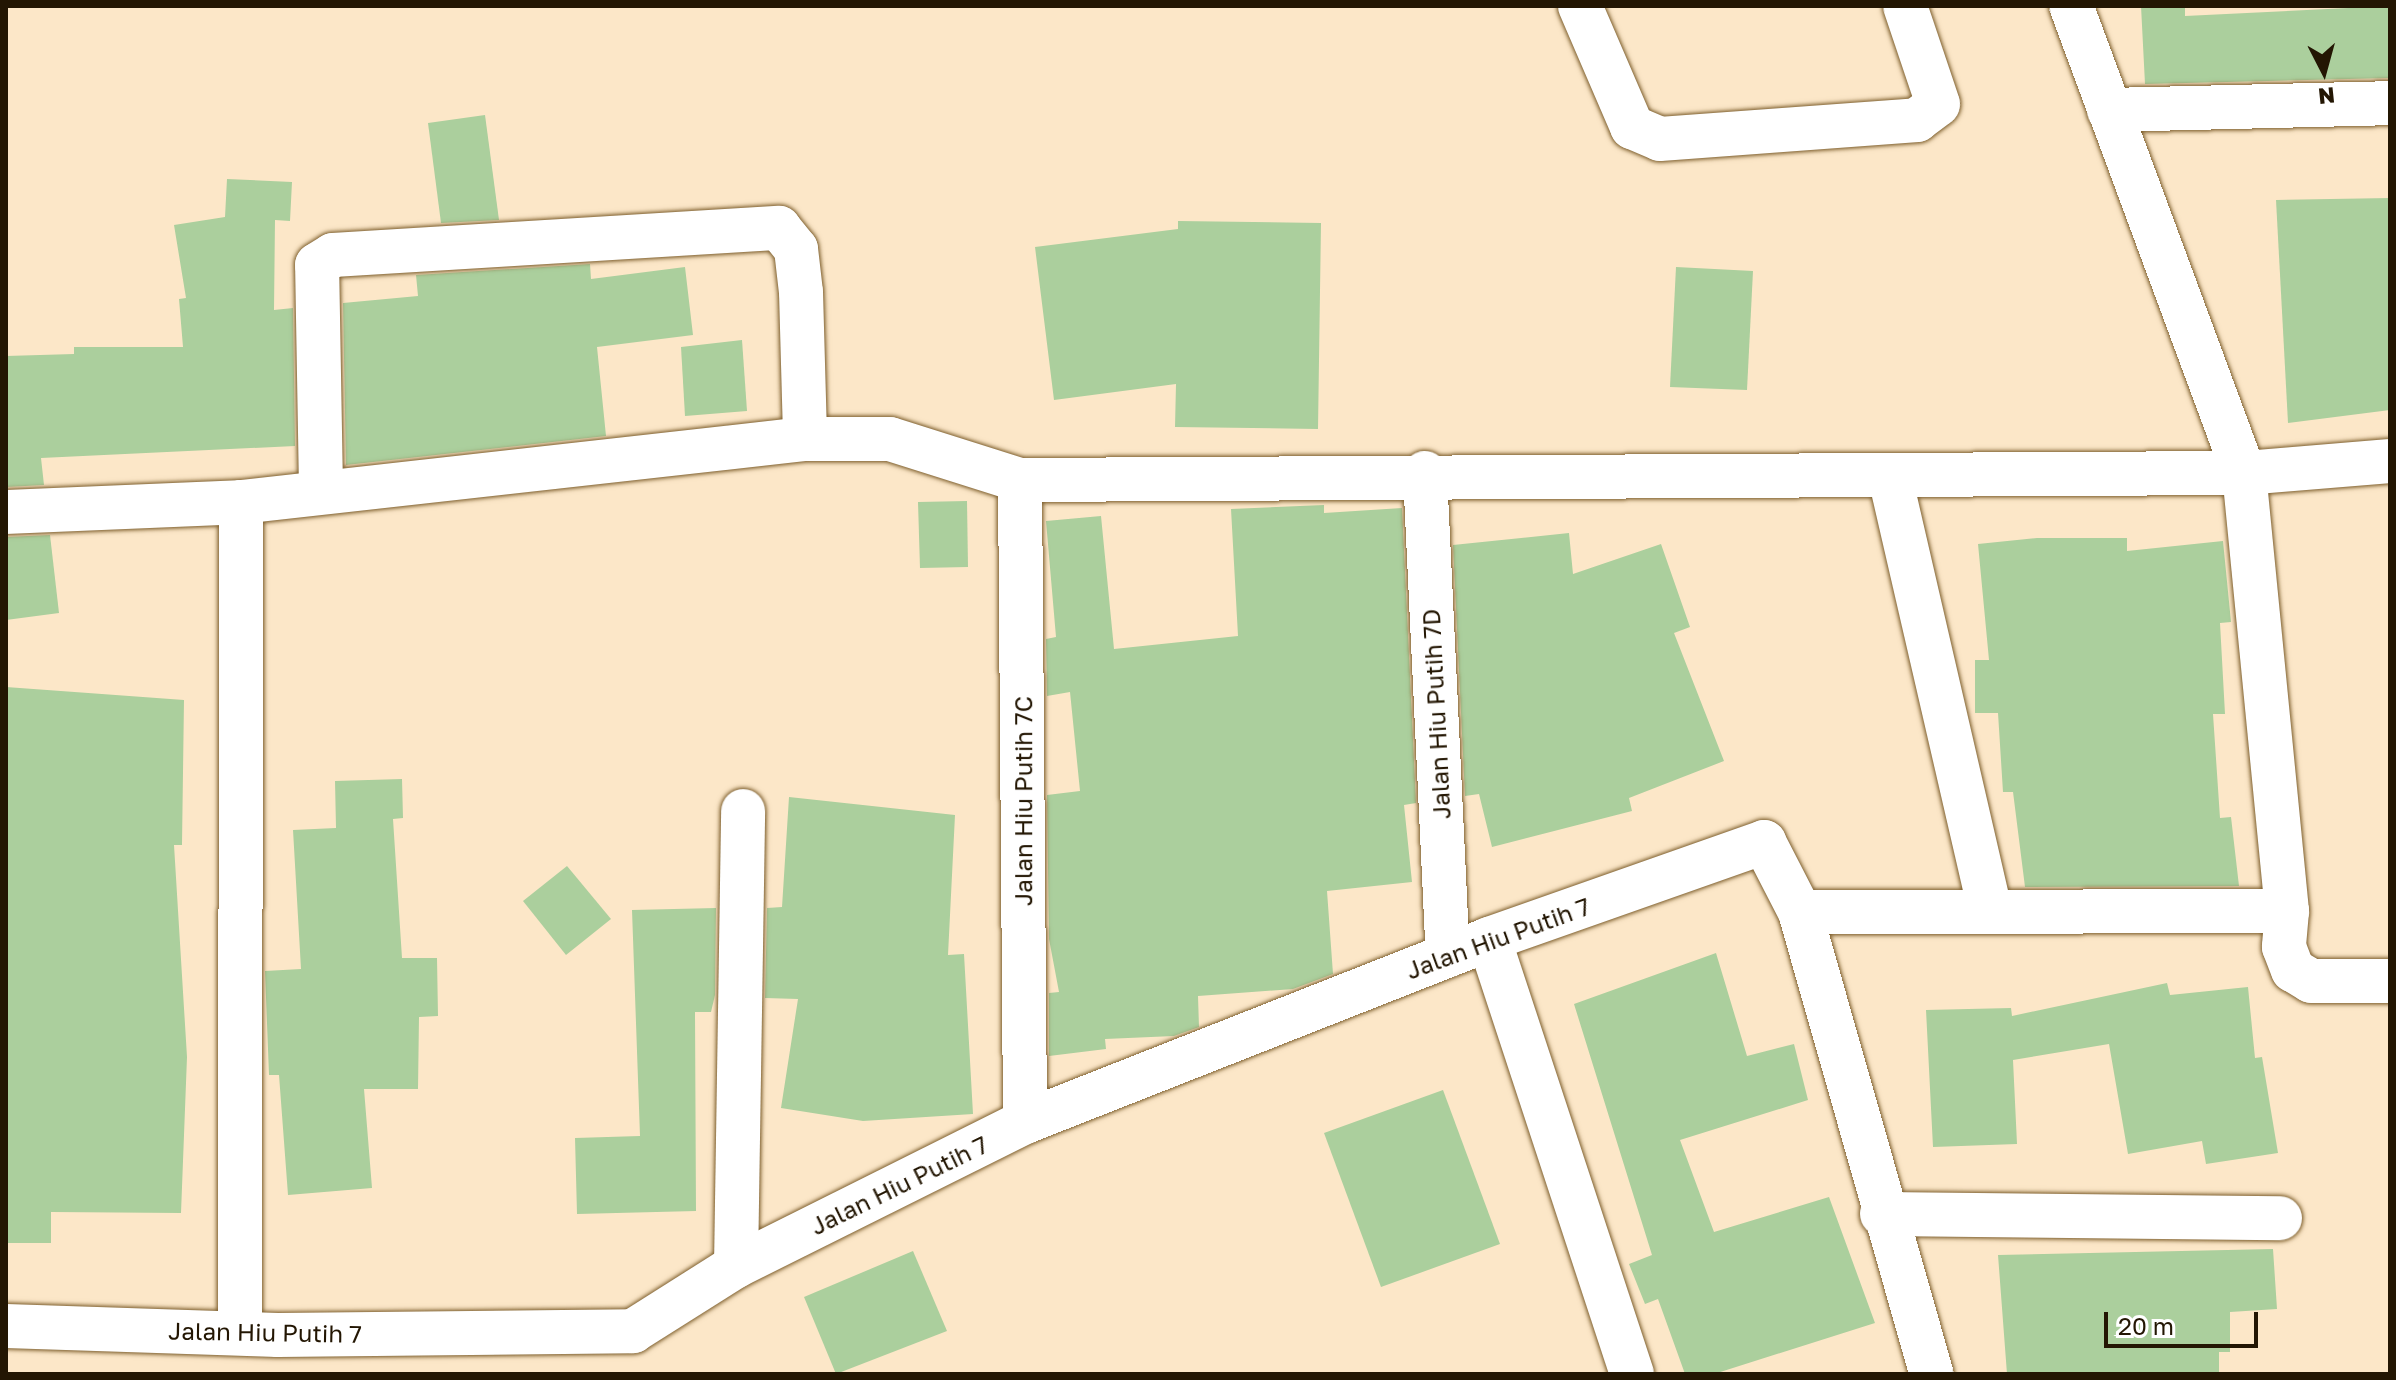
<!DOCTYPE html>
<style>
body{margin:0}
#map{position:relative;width:2396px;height:1380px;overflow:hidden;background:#fce7c8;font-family:"Golos Text",sans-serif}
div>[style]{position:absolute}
.building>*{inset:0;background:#abcf9d}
.roads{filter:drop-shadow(0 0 2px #7e5f2d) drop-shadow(0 0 2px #7e5f2d)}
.street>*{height:44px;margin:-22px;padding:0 22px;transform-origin:22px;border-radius:22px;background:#fff}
span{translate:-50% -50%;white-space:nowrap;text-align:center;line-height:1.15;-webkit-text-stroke:7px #fff;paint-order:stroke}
.street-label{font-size:24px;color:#231603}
.frame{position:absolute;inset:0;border:8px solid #231603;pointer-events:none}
.north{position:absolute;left:2284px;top:32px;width:80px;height:80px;-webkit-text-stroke:6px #fff;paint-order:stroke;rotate:174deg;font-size:22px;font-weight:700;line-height:32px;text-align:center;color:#231603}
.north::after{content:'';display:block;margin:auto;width:28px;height:36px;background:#231603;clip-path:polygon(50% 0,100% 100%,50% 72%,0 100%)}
.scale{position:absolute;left:2104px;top:1312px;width:154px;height:36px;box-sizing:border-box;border:4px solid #231603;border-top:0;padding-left:10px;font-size:24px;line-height:28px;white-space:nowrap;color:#231603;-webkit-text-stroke:6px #fff;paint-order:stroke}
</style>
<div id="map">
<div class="building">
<i style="clip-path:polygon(2141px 6px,2185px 6px,2185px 16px,2390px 6px,2390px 78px,2145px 84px)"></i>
<i style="clip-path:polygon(485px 115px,499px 220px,441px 223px,428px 123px)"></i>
<i style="clip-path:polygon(227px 179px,292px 182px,290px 221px,275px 220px,274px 310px,293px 308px,295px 446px,41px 458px,44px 485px,6px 487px,6px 356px,74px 354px,74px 347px,183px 347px,179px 299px,186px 298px,174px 225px,225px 217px)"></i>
<i style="clip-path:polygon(2390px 198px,2390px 410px,2288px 423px,2276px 200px)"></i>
<i style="clip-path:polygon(1178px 221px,1321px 223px,1318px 429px,1175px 427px,1176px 384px,1054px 400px,1035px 247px,1178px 229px)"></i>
<i style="clip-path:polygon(590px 264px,591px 279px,685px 267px,693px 335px,597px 347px,606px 436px,346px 465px,343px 303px,418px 296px,416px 275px)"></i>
<i style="clip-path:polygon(1676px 267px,1753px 271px,1747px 390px,1670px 387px)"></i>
<i style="clip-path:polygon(742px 340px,747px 411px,685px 416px,681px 347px)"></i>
<i style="clip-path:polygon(967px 501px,968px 567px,920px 568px,918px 502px)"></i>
<i style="clip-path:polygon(1324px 505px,1324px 513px,1402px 508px,1416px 803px,1404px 805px,1412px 882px,1327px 891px,1333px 974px,1293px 989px,1198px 996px,1199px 1027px,1174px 1036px,1105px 1039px,1106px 1049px,1049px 1056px,1049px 993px,1059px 992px,1049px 939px,1047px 795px,1080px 791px,1070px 692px,1047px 696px,1046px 639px,1056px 637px,1046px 521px,1101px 516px,1114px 649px,1238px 636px,1231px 509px)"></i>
<i style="clip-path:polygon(1569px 533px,1573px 574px,1661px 544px,1690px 627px,1674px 633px,1724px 761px,1629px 798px,1632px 811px,1492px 847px,1479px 794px,1465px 796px,1453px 545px)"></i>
<i style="clip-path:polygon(50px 535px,59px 613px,6px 620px,6px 537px)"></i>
<i style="clip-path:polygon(2037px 538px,2127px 538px,2127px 551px,2223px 541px,2231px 622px,2220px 623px,2225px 714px,2213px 714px,2220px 818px,2231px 817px,2239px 886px,2025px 887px,2013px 792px,2003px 792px,1998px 713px,1975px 713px,1975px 660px,1989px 660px,1978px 544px)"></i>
<i style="clip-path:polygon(6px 687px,184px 700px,182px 845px,174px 845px,187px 1057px,181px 1213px,51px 1212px,51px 1243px,6px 1243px)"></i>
<i style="clip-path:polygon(402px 779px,403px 818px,393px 819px,402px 958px,437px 958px,438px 1016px,419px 1017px,418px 1089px,364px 1089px,372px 1188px,288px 1195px,279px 1075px,269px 1075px,265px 971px,301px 969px,293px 830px,336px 828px,335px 781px)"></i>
<i style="clip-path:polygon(789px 797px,955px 815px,948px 955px,964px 954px,973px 1114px,863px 1121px,781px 1108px,798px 999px,765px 998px,767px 908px,782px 907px)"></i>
<i style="clip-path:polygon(567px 866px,611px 919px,566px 955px,523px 901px)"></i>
<i style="clip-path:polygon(716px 908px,715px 995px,711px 1012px,695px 1012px,696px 1211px,577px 1214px,575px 1138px,640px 1136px,632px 910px)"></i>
<i style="clip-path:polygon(1716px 953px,1747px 1056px,1794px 1044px,1808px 1100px,1680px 1140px,1714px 1232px,1829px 1197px,1875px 1323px,1714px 1374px,1685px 1374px,1658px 1299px,1645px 1304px,1629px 1264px,1652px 1255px,1574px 1004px)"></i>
<i style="clip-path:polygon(2167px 983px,2170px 995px,2248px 987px,2255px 1058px,2262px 1057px,2278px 1153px,2206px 1164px,2202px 1141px,2128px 1154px,2109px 1044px,2013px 1060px,2017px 1144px,1933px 1147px,1926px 1010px,2011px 1008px,2012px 1016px)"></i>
<i style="clip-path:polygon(1443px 1090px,1500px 1244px,1381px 1287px,1324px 1133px)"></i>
<i style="clip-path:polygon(2273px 1249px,2277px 1309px,2230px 1312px,2230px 1352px,2219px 1352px,2219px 1374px,2007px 1374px,1998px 1255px)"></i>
<i style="clip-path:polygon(913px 1251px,947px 1331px,836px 1374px,804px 1297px)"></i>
</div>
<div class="roads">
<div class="street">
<i style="left:1580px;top:6px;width:132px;rotate:66.7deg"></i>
<i style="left:1632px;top:127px;width:30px;rotate:23deg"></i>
<i style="left:1660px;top:139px;width:258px;rotate:-4.2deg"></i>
<i style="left:1917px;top:120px;width:26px;rotate:-37deg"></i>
<i style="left:1938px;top:104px;width:103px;rotate:-108.6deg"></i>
<i style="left:2109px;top:110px;width:281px;rotate:-1.4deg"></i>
<i style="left:1425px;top:473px;width:483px;rotate:87.3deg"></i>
<i style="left:1890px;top:477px;width:441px;rotate:77deg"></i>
<i style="left:1020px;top:480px;width:642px;rotate:89.55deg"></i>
<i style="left:321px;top:489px;width:224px;rotate:-91deg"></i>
<i style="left:317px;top:265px;width:19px;rotate:-32deg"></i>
<i style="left:333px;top:255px;width:447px;rotate:-3.5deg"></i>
<i style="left:779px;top:228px;width:27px;rotate:51deg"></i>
<i style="left:796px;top:249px;width:43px;rotate:83.4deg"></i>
<i style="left:801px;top:292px;width:147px;rotate:88.4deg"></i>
<i style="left:6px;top:512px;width:235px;rotate:-2.4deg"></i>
<i style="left:241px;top:502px;width:568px;rotate:-6.37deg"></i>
<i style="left:805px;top:439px;width:85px"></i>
<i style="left:890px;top:439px;width:136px;rotate:17.5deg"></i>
<i style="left:1020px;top:480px;width:1224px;rotate:-0.33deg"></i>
<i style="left:2244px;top:473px;width:146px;rotate:-4.7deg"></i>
<i style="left:2287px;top:911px;width:36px;rotate:95deg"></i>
<i style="left:2284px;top:947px;width:25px;rotate:69deg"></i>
<i style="left:2293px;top:970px;width:21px;rotate:31deg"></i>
<i style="left:2311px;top:981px;width:79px"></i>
<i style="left:1800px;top:912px;width:487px;rotate:-0.1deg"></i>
<i style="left:2287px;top:911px;width:440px;rotate:-95.6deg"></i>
<i style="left:2244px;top:473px;width:498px;rotate:-110.3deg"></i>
<i style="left:1489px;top:939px;width:458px;rotate:71.8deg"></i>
<i style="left:1882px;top:1214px;width:398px;rotate:0.6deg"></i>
<i style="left:736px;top:1266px;width:455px;rotate:-89.1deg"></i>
<i style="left:6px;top:1326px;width:272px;rotate:1.9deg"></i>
<i style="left:278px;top:1335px;width:355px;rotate:-0.6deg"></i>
<i style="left:633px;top:1331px;width:122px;rotate:-32.3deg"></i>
<i style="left:736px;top:1266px;width:323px;rotate:-26.5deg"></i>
<i style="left:1025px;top:1122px;width:499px;rotate:-21.5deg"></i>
<i style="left:1489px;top:939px;width:292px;rotate:-19.4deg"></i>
<i style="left:1764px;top:842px;width:79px;rotate:62.8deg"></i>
<i style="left:1800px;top:912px;width:480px;rotate:74.1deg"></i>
<i style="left:240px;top:1333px;width:831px;rotate:-89.93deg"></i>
</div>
</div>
<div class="street-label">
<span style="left:1436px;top:714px;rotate:-93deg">Jalan Hiu Putih 7D</span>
<span style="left:1023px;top:801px;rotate:-90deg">Jalan Hiu Putih 7C</span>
<span style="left:1498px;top:938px;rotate:-20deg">Jalan Hiu Putih 7</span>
<span style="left:899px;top:1185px;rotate:-26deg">Jalan Hiu Putih 7</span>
<span style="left:265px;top:1332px;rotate:1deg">Jalan Hiu Putih 7</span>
</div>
<div class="frame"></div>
<div class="north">N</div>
<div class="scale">20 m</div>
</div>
